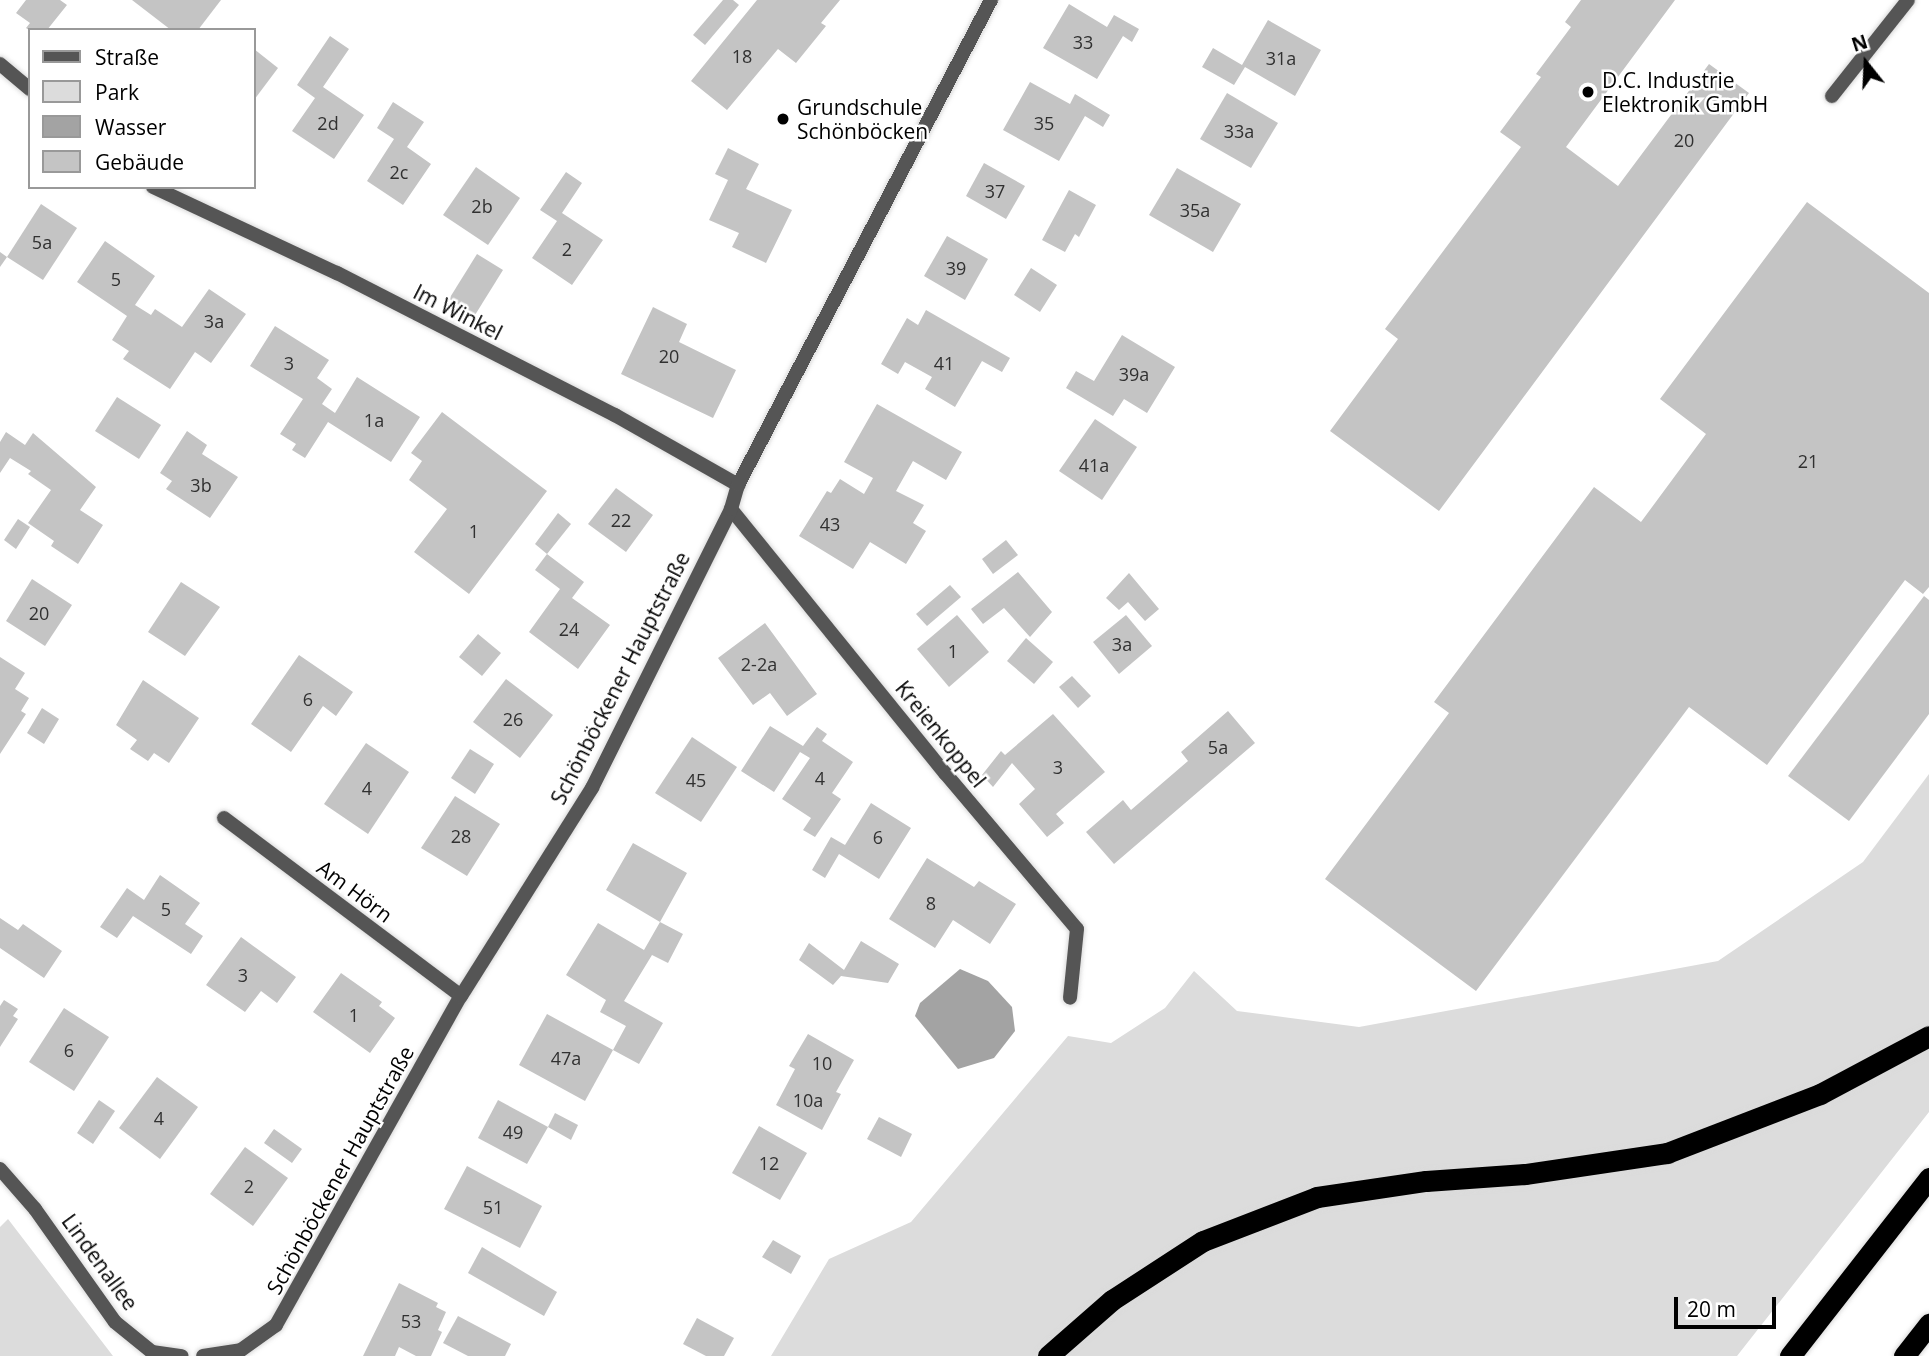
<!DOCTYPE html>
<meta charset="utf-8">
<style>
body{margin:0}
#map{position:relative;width:1929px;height:1356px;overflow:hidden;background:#fff;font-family:"Open Sans",sans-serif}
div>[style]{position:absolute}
.green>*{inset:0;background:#dcdcdc}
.water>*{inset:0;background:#a3a3a3}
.building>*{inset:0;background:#c4c4c4}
.roads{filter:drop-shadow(0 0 2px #dbdbdb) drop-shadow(0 0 2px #dbdbdb)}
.minor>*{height:14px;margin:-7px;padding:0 7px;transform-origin:7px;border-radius:7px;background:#555}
.motorway>*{height:21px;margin:-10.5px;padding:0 10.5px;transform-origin:10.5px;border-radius:10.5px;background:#000}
.dots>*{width:19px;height:19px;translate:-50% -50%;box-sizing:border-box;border:4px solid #fff;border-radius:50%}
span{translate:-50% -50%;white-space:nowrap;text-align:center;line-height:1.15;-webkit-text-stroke:5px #fff;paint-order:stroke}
.number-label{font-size:18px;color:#313131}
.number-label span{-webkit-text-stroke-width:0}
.poi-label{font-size:21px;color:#000}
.left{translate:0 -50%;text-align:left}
.street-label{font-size:21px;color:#000}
.legend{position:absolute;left:28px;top:28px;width:228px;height:161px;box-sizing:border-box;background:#fff;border:2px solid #999;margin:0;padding:9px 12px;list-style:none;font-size:21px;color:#000}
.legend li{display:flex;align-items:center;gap:14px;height:35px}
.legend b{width:35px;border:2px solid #999}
.north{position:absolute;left:1831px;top:28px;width:70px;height:70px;-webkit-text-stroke:5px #fff;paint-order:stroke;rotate:342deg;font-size:19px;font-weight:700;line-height:28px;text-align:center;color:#000}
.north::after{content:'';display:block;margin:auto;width:24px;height:32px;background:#000;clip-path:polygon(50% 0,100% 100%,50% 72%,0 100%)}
.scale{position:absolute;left:1674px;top:1297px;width:102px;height:32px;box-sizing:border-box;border:4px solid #000;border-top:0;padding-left:9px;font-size:21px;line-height:24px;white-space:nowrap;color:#000;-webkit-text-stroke:5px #fff;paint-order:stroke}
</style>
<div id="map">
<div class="green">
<i style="clip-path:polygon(1929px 774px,1929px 1112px,1737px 1356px,771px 1356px,829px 1259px,911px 1222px,1068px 1036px,1111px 1043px,1165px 1008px,1194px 971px,1237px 1011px,1359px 1027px,1718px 961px,1863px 862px)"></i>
<i style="clip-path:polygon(8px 1219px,113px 1356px,114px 1356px,0 1356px,0 1227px)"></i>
</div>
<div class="water">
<i style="clip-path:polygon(960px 969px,988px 981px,1012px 1007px,1015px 1031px,994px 1058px,958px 1069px,915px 1016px,920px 1003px)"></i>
</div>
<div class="building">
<i style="clip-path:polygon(26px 0,60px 0,67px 5px,47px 30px,29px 30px,26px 28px,30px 23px,16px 13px)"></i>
<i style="clip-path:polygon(132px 0,221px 0,198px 30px,171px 30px)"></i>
<i style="clip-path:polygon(723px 0,733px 0,739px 5px,705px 45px,693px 35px)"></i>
<i style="clip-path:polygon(757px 0,840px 0,821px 23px,826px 26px,796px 63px,778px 49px,727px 110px,691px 81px)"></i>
<i style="clip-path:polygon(1581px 0,1675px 0,1566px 147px,1618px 186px,1709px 64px,1749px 93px,1439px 511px,1330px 431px,1398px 339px,1385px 329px,1521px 147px,1500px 132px,1541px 77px,1536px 74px,1571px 27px,1565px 22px)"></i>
<i style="clip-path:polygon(1069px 4px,1107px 27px,1114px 15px,1139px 29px,1132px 42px,1123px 36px,1097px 79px,1043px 48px)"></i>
<i style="clip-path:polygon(1268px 20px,1321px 50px,1295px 96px,1245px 67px,1234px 85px,1202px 67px,1213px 48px,1242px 65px)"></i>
<i style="clip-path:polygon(330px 36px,349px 49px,323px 87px,364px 115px,334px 159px,292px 131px,315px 98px,297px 85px)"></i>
<i style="clip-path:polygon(254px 49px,278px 68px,254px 100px)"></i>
<i style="clip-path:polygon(1030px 82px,1070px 104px,1075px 94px,1110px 115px,1103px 127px,1085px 116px,1059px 161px,1003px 130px)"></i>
<i style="clip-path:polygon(1227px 93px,1278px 123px,1251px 168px,1200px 139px)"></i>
<i style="clip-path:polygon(393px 102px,424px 122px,407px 147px,431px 164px,403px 205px,367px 181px,394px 139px,377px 128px)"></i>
<i style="clip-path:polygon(728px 148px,759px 164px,746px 189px,792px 210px,766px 263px,732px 247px,739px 233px,709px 220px,728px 180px,715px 174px)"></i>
<i style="clip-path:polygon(984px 163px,1025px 186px,1006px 219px,966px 196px)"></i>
<i style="clip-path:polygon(476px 167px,520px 198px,488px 245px,443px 215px)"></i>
<i style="clip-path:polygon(1177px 168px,1241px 204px,1213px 252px,1149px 215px)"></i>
<i style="clip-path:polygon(566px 172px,582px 183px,562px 213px,603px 240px,572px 285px,532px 258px,557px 221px,540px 210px)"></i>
<i style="clip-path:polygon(1069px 190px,1096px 205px,1079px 237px,1075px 234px,1065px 252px,1042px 240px)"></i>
<i style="clip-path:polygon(1807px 202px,1929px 293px,1929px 587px,1923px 594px,1905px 580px,1767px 765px,1689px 707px,1476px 991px,1325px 879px,1449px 713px,1434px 702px,1594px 487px,1641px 522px,1706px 434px,1660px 399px)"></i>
<i style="clip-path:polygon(41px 204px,77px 228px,43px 280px,7px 257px)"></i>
<i style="clip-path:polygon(947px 236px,988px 259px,965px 300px,924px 276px)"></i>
<i style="clip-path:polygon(105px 241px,155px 276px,135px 305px,151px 315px,155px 309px,182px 327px,209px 289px,246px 314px,211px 363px,195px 352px,170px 389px,123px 359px,129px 351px,112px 340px,127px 316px,77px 282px)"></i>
<i style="clip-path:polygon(0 252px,7px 257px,0 267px)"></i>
<i style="clip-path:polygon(477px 254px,503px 270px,475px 315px,449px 299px)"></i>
<i style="clip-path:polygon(1031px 268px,1057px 285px,1040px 312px,1014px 295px)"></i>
<i style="clip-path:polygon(653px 307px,687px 324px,679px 342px,736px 370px,713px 418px,621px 374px)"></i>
<i style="clip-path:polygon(926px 310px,1010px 358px,1002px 372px,982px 361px,955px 407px,925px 389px,932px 377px,905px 362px,898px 374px,881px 364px,907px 318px,918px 325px)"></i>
<i style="clip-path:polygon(275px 326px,329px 360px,317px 378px,332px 389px,322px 404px,335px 413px,357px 377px,420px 417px,391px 462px,328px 422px,305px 458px,292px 450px,296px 444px,280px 434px,303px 399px,250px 366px)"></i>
<i style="clip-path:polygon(1122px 335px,1175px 367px,1147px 413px,1124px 399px,1113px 416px,1066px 388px,1076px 371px,1094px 381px)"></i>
<i style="clip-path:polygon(117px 397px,161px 425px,139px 459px,95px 431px)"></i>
<i style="clip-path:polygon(877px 404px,962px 452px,946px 480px,913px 461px,896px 491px,924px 505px,913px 523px,926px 531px,906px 564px,870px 542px,853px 569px,799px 536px,827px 491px,831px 493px,840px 479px,864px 494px,873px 478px,844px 462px)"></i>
<i style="clip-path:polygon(442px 412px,547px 491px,469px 594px,414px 552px,447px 509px,409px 480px,422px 461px,411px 453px)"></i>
<i style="clip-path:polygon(1095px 419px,1137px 447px,1102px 500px,1059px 471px)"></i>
<i style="clip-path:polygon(187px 431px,207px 445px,202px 454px,238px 477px,210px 518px,166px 489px,172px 481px,160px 473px)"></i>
<i style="clip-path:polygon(6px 432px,25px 445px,33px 433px,96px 487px,80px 510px,103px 525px,78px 564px,51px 546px,54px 541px,28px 523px,51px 490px,28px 474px,31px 471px,10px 458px,0 473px,0 442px)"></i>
<i style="clip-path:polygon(616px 488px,653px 515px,626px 552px,588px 524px)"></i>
<i style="clip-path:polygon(558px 513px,571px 524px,547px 554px,535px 544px)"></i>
<i style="clip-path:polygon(18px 519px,30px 527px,16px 549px,4px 540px)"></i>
<i style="clip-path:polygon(1006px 540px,1018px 555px,993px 574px,982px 559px)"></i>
<i style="clip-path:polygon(547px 554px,584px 582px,572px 598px,610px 625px,578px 669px,529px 632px,560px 589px,535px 570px)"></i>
<i style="clip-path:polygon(1018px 572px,1052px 612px,1030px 637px,1004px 608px,983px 624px,971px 609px)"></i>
<i style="clip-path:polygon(1129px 573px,1159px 609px,1145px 621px,1128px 602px,1119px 610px,1106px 598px)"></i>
<i style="clip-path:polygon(32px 579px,72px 605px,45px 646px,6px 621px)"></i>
<i style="clip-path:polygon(181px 582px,220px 607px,185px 656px,148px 632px)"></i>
<i style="clip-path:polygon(950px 585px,961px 597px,927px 626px,916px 614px)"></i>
<i style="clip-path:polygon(1924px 596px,1929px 600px,1929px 714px,1849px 821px,1788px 776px)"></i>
<i style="clip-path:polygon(957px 615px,989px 652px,949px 687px,917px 649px)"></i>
<i style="clip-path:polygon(1126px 615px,1152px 646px,1119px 674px,1093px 642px)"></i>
<i style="clip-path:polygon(765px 623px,817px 694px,787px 716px,770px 693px,753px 705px,718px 658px)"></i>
<i style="clip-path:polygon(478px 634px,501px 653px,482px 676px,459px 657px)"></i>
<i style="clip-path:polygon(1026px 638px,1053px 662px,1034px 684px,1007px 661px)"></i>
<i style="clip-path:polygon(299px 655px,353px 692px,336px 716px,323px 706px,291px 752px,251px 724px)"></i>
<i style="clip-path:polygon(0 657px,25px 673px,15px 689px,29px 698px,21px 711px,26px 714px,0 754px)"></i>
<i style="clip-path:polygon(1072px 676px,1091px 696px,1078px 708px,1059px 687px)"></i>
<i style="clip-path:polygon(506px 679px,553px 715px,520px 758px,473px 722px)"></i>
<i style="clip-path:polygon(143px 680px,199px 718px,169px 763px,154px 753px,148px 761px,130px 749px,137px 740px,116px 725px)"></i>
<i style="clip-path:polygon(42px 708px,59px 719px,44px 744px,27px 733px)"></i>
<i style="clip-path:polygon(1228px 711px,1255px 743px,1114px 864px,1086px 832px,1123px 800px,1131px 810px,1188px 761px,1181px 752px)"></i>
<i style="clip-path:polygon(1053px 714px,1105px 772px,1056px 814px,1064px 823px,1047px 837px,1019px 804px,1035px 789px,1012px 763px,993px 787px,982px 775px,1001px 751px,1005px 755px)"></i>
<i style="clip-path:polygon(770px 726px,803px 746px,817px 727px,827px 734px,822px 741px,853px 762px,832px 793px,841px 799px,815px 837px,803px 830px,811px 818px,782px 799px,810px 758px,800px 752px,774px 792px,741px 771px)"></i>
<i style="clip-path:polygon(692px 737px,737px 767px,701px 822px,655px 793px)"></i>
<i style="clip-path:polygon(366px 743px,409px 772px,368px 834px,324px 804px)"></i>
<i style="clip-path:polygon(470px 749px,494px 764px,475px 794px,451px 778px)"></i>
<i style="clip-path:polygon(455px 796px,500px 824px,467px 876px,421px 848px)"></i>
<i style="clip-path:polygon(871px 803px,911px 828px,879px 879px,839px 854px,825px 878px,812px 870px,831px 837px,845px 845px)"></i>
<i style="clip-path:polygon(633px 843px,687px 873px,660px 922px,683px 934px,668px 963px,652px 955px,624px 1001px,663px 1023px,639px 1064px,613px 1050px,626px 1026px,600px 1012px,606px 1000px,566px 975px,598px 923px,644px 950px,660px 922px,606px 890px)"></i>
<i style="clip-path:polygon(927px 858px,974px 887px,979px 881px,1016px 904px,990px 944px,953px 920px,935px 948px,889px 919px)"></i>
<i style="clip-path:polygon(160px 875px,200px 903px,185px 924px,203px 936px,191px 954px,133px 916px,117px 938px,100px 927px,127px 888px,144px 900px)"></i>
<i style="clip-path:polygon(0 918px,18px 930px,23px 924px,62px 951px,44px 978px,0 948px)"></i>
<i style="clip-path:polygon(241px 937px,296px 977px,277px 1003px,261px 991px,245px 1012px,206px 985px)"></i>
<i style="clip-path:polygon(861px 941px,899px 964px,888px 983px,841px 976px,833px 985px,799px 960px,809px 943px,844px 970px)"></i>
<i style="clip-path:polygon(341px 973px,382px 1002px,379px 1006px,395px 1018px,370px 1053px,313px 1012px)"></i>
<i style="clip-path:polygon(4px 1000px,18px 1009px,13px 1016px,18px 1019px,0 1047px,0 1006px)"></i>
<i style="clip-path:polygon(64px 1008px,109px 1037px,74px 1091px,29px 1062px)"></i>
<i style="clip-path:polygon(547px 1014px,613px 1050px,585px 1101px,519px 1065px)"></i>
<i style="clip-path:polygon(808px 1034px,854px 1060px,836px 1092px,841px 1094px,822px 1130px,776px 1105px,795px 1069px,789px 1066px)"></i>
<i style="clip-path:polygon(157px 1077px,198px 1107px,160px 1159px,119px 1128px)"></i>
<i style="clip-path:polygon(99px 1100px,115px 1111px,93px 1144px,77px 1133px)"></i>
<i style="clip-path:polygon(498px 1100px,548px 1127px,527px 1164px,478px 1138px)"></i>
<i style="clip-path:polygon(555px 1113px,578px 1125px,571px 1140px,548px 1127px)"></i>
<i style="clip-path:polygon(879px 1117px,912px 1134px,901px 1157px,867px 1139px)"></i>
<i style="clip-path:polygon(759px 1126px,807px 1153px,780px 1200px,732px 1173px)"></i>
<i style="clip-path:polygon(274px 1129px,302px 1149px,292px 1163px,264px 1143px)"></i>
<i style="clip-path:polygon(245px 1147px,288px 1178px,253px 1226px,210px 1194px)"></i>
<i style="clip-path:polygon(467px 1166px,542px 1206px,520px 1248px,444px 1209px)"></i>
<i style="clip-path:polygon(773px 1240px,801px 1256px,791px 1274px,762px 1257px)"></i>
<i style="clip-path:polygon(482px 1247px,557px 1292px,544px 1316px,468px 1273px)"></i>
<i style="clip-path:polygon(399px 1283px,438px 1303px,436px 1307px,446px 1312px,438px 1330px,442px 1332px,431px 1356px,416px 1356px,399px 1347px,395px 1356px,363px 1356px)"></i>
<i style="clip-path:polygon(458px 1316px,511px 1344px,505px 1356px,468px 1356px,443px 1343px)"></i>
<i style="clip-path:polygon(697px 1318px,734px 1338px,724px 1356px,706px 1356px,683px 1344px)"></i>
</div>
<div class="roads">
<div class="minor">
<i style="left:0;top:64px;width:39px;rotate:40deg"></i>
<i style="left:1832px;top:96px;width:122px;rotate:-51.6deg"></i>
<i style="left:153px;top:187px;width:203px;rotate:25.1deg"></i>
<i style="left:337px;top:273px;width:312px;rotate:27.1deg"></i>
<i style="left:615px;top:415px;width:142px;rotate:29.6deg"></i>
<i style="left:731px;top:509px;width:340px;rotate:51deg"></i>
<i style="left:945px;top:773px;width:204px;rotate:49.8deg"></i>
<i style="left:1077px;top:929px;width:69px;rotate:95.8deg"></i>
<i style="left:224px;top:818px;width:296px;rotate:36.9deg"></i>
<i style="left:0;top:1169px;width:53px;rotate:48.8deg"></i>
<i style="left:35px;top:1209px;width:138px;rotate:54.7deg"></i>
<i style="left:115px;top:1322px;width:48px;rotate:39deg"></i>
<i style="left:152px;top:1352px;width:30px;rotate:8deg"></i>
<i style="left:203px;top:1356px;width:38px;rotate:-9deg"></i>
<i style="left:241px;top:1350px;width:43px;rotate:-35.5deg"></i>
<i style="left:276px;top:1325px;width:377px;rotate:-60.7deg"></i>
<i style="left:461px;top:996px;width:246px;rotate:-57.8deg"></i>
<i style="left:592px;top:788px;width:312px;rotate:-63.5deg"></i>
<i style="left:731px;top:509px;width:25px;rotate:-74deg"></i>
<i style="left:738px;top:485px;width:547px;rotate:-62.45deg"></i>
</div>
<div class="motorway">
<i style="left:1048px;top:1356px;width:85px;rotate:-41.2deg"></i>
<i style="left:1112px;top:1300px;width:108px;rotate:-33deg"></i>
<i style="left:1203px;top:1241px;width:122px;rotate:-21.1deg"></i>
<i style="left:1317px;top:1197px;width:110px;rotate:-8.4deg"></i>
<i style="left:1426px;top:1181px;width:99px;rotate:-4deg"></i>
<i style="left:1525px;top:1174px;width:144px;rotate:-8.4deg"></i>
<i style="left:1667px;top:1153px;width:164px;rotate:-21.1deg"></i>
<i style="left:1820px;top:1094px;width:123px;rotate:-28deg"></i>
<i style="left:1790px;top:1356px;width:226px;rotate:-52deg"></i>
<i style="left:1904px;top:1356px;width:41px;rotate:-52deg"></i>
</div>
</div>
<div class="dots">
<i style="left:1588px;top:92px;background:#000"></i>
<i style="left:783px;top:119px;background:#000"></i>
</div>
<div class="number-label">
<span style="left:1083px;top:42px">33</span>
<span style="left:742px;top:56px">18</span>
<span style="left:1281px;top:58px">31a</span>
<span style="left:328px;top:123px">2d</span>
<span style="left:1044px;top:123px">35</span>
<span style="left:1239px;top:131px">33a</span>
<span style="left:1684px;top:140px">20</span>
<span style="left:399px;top:172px">2c</span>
<span style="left:995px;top:191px">37</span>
<span style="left:482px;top:206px">2b</span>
<span style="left:1195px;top:210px">35a</span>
<span style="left:42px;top:242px">5a</span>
<span style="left:567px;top:249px">2</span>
<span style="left:956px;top:268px">39</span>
<span style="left:116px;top:279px">5</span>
<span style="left:214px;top:321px">3a</span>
<span style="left:669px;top:356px">20</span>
<span style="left:289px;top:363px">3</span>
<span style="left:944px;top:363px">41</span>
<span style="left:1134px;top:374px">39a</span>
<span style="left:374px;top:420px">1a</span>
<span style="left:1808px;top:461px">21</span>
<span style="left:1094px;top:465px">41a</span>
<span style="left:201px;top:485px">3b</span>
<span style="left:621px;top:520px">22</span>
<span style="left:830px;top:524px">43</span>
<span style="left:474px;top:531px">1</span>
<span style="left:39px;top:613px">20</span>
<span style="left:569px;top:629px">24</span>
<span style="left:1122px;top:644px">3a</span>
<span style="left:953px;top:651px">1</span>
<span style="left:759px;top:664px">2-2a</span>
<span style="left:308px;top:699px">6</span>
<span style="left:513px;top:719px">26</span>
<span style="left:1218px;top:747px">5a</span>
<span style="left:1058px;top:767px">3</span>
<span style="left:820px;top:778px">4</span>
<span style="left:696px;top:780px">45</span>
<span style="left:367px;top:788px">4</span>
<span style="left:461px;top:836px">28</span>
<span style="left:878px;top:837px">6</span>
<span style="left:931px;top:903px">8</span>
<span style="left:166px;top:909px">5</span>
<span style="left:243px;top:975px">3</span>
<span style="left:354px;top:1015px">1</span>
<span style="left:69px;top:1050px">6</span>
<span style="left:566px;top:1058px">47a</span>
<span style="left:822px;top:1063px">10</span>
<span style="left:808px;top:1100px">10a</span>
<span style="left:159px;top:1118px">4</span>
<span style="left:513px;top:1132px">49</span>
<span style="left:769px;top:1163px">12</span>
<span style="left:249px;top:1186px">2</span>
<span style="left:493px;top:1207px">51</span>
<span style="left:411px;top:1321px">53</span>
</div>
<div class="poi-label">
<span class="left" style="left:1602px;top:92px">D.C. Industrie<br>Elektronik GmbH</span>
<span class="left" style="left:797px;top:119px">Grundschule<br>Schönböcken</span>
</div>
<div class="street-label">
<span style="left:458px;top:312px;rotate:27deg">Im Winkel</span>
<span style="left:620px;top:678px;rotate:-63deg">Schönböckener Hauptstraße</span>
<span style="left:941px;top:734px;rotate:51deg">Kreienkoppel</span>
<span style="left:355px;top:891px;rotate:37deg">Am Hörn</span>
<span style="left:340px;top:1170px;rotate:-61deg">Schönböckener Hauptstraße</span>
<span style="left:100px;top:1262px;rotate:54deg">Lindenallee</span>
</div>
<ul class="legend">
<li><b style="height:9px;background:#555"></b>Straße</li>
<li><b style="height:19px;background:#dcdcdc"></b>Park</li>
<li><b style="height:19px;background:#a3a3a3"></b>Wasser</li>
<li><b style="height:19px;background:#c4c4c4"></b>Gebäude</li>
</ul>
<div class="north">N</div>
<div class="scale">20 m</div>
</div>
